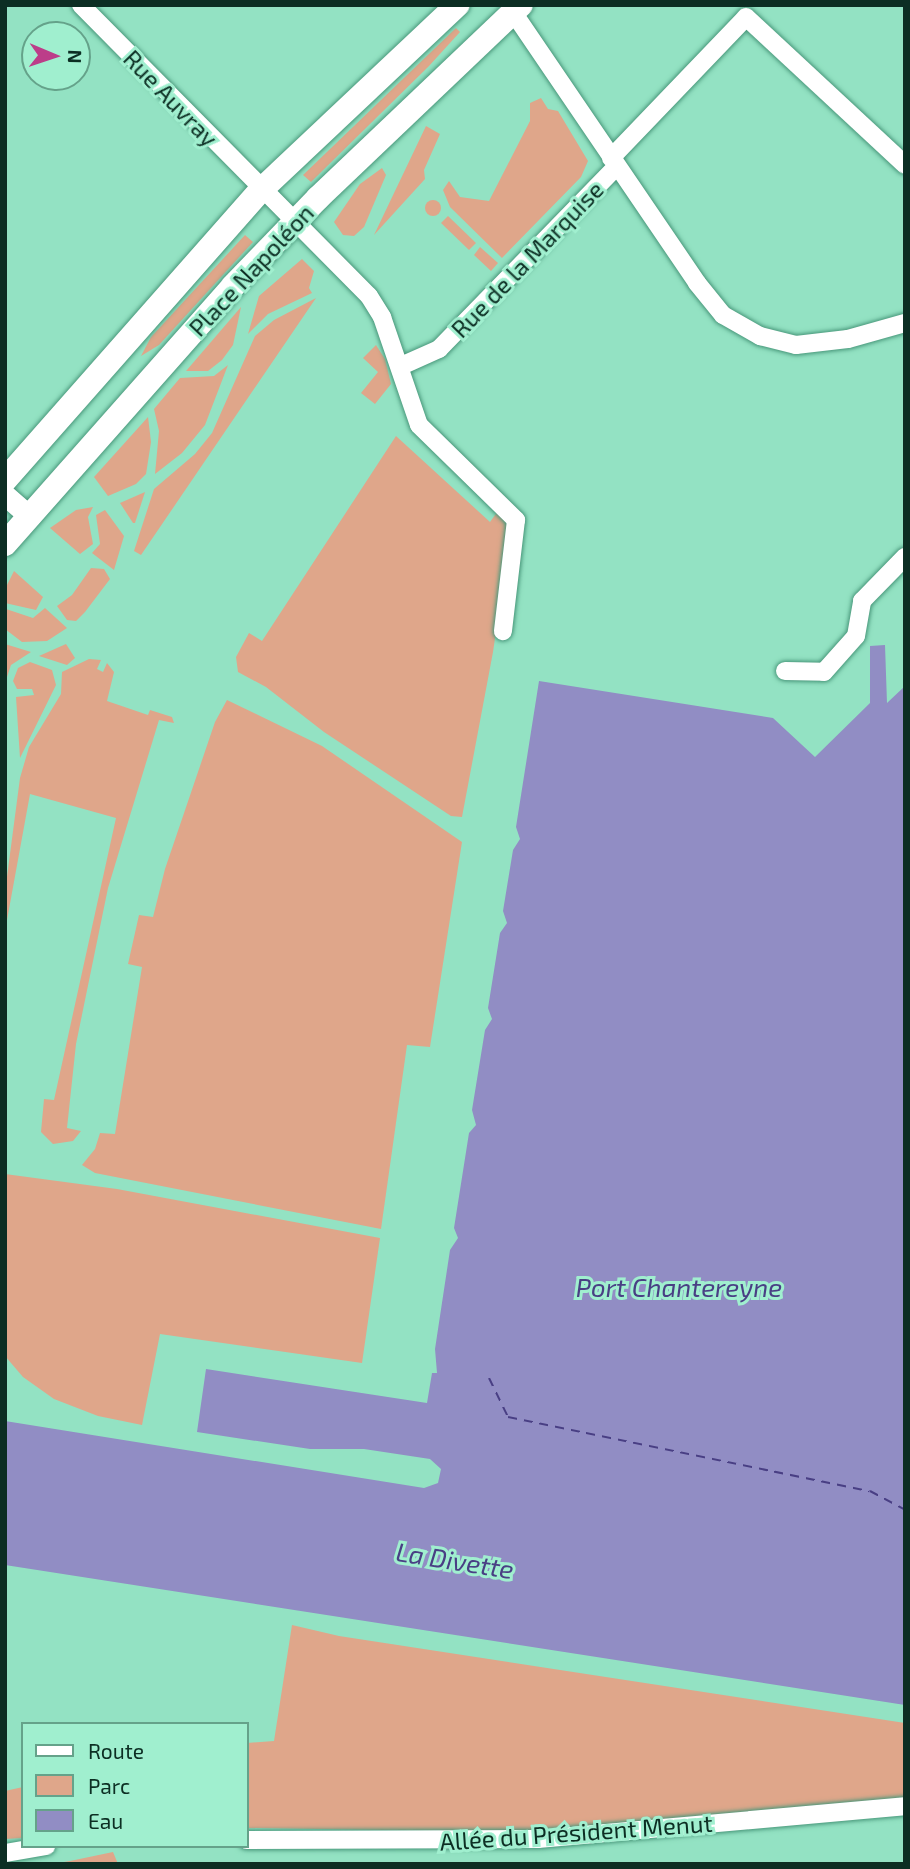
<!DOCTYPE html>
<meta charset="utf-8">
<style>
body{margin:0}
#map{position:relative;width:910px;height:1869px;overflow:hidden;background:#93e2c3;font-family:"Exo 2",sans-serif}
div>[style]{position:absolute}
.green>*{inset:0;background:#dfa68a}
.round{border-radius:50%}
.water>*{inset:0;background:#918dc4}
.ferry>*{height:2px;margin-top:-1px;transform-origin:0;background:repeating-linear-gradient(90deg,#493f84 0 9px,transparent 0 16px)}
.roads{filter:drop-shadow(0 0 2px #48977a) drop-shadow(0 0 2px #48977a)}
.minor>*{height:18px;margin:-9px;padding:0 9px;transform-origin:9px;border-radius:9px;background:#fff}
.tertiary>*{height:21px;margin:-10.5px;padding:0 10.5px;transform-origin:10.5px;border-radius:10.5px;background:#fff}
.secondary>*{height:24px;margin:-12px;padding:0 12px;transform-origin:12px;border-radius:12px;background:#fff}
span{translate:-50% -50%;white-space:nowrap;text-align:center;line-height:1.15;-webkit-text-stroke:6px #a0efcf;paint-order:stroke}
.street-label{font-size:24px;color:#0c2e23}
.water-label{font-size:26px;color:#493f84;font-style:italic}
.frame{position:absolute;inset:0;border:7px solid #0c2e23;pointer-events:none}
.legend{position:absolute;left:21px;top:1722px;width:228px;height:126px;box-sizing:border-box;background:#a0efcf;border:2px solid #65a28a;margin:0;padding:9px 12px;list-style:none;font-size:21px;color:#0c2e23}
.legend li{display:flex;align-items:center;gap:14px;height:35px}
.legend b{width:35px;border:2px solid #65a28a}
.north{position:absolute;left:21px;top:21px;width:70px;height:70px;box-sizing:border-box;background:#a0efcf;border:2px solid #65a28a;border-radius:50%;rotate:92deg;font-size:19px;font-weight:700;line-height:28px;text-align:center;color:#0c2e23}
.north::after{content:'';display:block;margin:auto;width:24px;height:32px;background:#bc3d89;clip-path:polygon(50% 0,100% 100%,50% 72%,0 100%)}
</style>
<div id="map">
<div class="green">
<i style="clip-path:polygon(456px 28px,460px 32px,429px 66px,311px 182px,303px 175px)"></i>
<i style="clip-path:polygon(541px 98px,548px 109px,558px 111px,588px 161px,581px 177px,502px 258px,450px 207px,443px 190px,449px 181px,460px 197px,489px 201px,530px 121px,530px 103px)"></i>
<i style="clip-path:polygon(426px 126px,440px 134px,424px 170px,425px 179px,374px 235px)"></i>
<i style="clip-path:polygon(382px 168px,386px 175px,364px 227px,354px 236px,343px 235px,334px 222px,360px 184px)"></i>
<i class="round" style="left:425px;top:200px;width:16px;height:16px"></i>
<i style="clip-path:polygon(448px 216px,476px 243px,469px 250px,441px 223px)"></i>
<i style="clip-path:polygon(245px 235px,253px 242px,159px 345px,141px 356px,151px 337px)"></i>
<i style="clip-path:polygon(480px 247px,498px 263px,491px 271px,474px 255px)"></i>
<i style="clip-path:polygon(302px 259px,314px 271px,309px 288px,312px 293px,268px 314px,248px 334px,259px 296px)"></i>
<i style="clip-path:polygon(316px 298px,141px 555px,134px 551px,154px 489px,195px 454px,212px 433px,255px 336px,274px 320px)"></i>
<i style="clip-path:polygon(241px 307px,233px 345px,222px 360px,208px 371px,186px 371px)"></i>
<i style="clip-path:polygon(376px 345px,385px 359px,391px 384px,375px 404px,361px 393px,378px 372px,363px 358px)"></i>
<i style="clip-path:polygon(228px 365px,205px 425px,182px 453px,155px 474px,159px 431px,154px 409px,180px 378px,214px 376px)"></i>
<i style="clip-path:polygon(148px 417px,151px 442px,146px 474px,136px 484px,108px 496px,94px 477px)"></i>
<i style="clip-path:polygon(396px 436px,490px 522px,498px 511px,507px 524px,509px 543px,493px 652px,462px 817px,451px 816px,324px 732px,266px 687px,238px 672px,236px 657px,249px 633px,262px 641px)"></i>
<i style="clip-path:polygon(145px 492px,135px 523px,133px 523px,120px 503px)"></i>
<i style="clip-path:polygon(93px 507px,88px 517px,93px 544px,80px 554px,50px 528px,76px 510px)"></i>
<i style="clip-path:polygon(105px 510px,124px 536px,114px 570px,92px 553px,100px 544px,96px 515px)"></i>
<i style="clip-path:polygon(91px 568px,104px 569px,110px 579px,85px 612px,76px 621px,67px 620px,57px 606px,72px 595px)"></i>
<i style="clip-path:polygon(14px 571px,43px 597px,36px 610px,5px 603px,5px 589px)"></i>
<i style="clip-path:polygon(45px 608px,67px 628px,47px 641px,22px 642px,5px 629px,6px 609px,33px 618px)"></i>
<i style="clip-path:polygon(5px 644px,31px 652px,11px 665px,6px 680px)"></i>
<i style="clip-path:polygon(66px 644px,75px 658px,67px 665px,39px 656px)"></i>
<i style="clip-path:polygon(89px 659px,101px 660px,97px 669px,103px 672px,107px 663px,114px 672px,107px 701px,148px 715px,150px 710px,172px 717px,174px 723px,159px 720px,108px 888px,76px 1044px,67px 1128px,81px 1131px,73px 1141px,53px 1144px,41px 1132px,44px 1099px,54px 1100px,116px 818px,30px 794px,5px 931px,5px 892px,20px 778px,29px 747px,61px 694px,62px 672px)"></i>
<i style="clip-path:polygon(30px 662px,52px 670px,56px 685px,20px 758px,16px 697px,34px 695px,32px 689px,17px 689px,13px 681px,18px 668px)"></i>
<i style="clip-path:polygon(227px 700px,322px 746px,462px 842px,430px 1047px,407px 1045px,381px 1229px,95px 1173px,82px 1165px,95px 1149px,100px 1133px,115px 1134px,142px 967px,128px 964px,139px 915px,153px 917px,165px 869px,215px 722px)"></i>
<i style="clip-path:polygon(5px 1174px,117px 1189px,380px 1238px,362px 1363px,160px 1334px,142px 1425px,98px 1416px,54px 1399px,23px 1377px,5px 1356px)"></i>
<i style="clip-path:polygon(292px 1625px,339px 1636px,905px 1723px,905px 1800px,509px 1832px,247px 1828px,247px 1743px,274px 1741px)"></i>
<i style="clip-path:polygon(23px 1787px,23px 1838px,5px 1839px,5px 1791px)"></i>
<i style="clip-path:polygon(113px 1852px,118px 1864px,52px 1864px,70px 1861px)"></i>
</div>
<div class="water">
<i style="clip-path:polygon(885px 645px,887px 703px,905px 686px,905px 1705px,5px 1565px,5px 1421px,424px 1488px,438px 1483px,441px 1469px,430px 1459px,364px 1449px,310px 1449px,197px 1432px,206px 1369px,427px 1403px,432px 1373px,437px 1373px,435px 1349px,450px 1250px,458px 1238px,454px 1228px,469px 1133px,476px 1125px,472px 1110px,485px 1030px,492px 1019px,488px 1008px,500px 933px,507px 923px,503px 911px,513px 850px,520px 839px,516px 827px,539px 681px,773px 718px,815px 757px,870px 703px,870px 646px)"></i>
</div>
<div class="ferry">
<i style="left:489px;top:1378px;width:43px;rotate:64deg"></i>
<i style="left:508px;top:1417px;width:369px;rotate:11.6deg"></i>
<i style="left:870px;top:1491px;width:40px;rotate:28deg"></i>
</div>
<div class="roads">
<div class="minor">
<i style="left:81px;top:5px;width:409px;rotate:45.3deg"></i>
<i style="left:369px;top:296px;width:25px;rotate:58deg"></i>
<i style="left:382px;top:317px;width:114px;rotate:71.1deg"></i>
<i style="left:419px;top:425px;width:136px;rotate:44.4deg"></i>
<i style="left:516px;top:520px;width:112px;rotate:96.7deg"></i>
<i style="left:513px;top:12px;width:328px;rotate:55.8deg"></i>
<i style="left:697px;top:283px;width:41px;rotate:50.9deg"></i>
<i style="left:723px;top:315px;width:43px;rotate:29.6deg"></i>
<i style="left:760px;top:336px;width:37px;rotate:14deg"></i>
<i style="left:796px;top:345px;width:52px;rotate:-6.6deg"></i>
<i style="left:848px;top:339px;width:59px;rotate:-15.7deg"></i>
<i style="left:611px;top:158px;width:195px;rotate:-46.2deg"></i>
<i style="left:746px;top:17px;width:217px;rotate:42.9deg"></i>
<i style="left:401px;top:366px;width:42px;rotate:-24.1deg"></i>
<i style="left:439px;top:349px;width:255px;rotate:-45.8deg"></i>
<i style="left:785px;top:671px;width:39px;rotate:1deg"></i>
<i style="left:824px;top:672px;width:48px;rotate:-48.4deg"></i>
<i style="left:856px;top:636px;width:36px;rotate:-80deg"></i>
<i style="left:862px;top:601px;width:62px;rotate:-45.7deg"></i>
<i style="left:247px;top:1840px;width:291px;rotate:-0.2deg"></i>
<i style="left:538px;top:1839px;width:368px;rotate:-5.1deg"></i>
<i style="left:5px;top:1853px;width:42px;rotate:-9.7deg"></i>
</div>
<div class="tertiary">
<i style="left:5px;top:495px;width:33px;rotate:41deg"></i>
</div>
<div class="secondary">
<i style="left:5px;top:480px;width:387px;rotate:-48.6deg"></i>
<i style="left:261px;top:190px;width:270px;rotate:-43.3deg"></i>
<i style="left:5px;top:544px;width:344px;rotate:-48.5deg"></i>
<i style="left:233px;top:286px;width:122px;rotate:-46deg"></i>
<i style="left:318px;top:198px;width:280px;rotate:-43.6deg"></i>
</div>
</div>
<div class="street-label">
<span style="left:171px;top:98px;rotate:46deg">Rue Auvray</span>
<span style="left:527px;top:259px;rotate:-46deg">Rue de la Marquise</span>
<span style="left:251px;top:270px;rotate:-47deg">Place Napoléon</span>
<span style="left:576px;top:1832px;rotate:-4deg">Allée du Président Menut</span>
</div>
<div class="water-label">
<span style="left:679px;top:1287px">Port Chantereyne</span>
<span style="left:455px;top:1560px;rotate:9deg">La Divette</span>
</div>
<div class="frame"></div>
<ul class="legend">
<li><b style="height:9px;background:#fff"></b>Route</li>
<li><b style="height:19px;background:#dfa68a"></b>Parc</li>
<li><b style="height:19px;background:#918dc4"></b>Eau</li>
</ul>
<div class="north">N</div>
</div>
